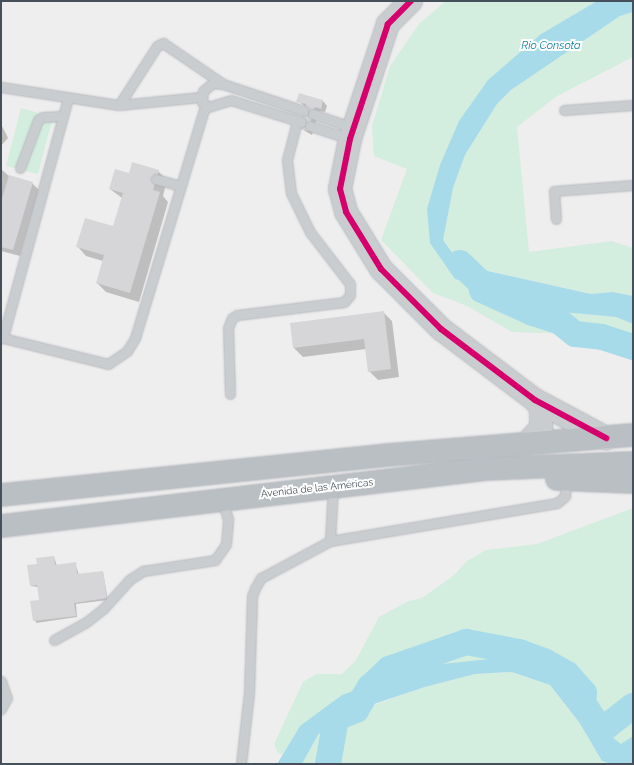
<!DOCTYPE html>
<meta charset="utf-8">
<style>
body{margin:0}
#map{position:relative;width:634px;height:765px;overflow:hidden;background:#efeeee;font-family:Raleway,sans-serif}
div>[style]{position:absolute}
.green>*{inset:0;background:#d3edde}
.water>*{inset:0;background:#a8dbea}
.shadow>*{inset:0;background:#0003}
.river>*{height:26px;margin:-13px;padding:0 13px;transform-origin:13px;border-radius:13px;background:#a8dbea}
.building>*{inset:0;background:#d6d6d8}
.roads{filter:drop-shadow(0 0 1px #b4b8bd) drop-shadow(0 0 1px #b4b8bd)}
.lane>*{height:9px;margin:-4.5px;padding:0 4.5px;transform-origin:4.5px;border-radius:4.5px;background:#cacdcf}
.secondary>*{height:22px;margin:-11px;padding:0 11px;transform-origin:11px;border-radius:11px;background:#cacdd0}
.highway>*{height:22px;margin:-11px;padding:0 11px;transform-origin:11px;border-radius:11px;background:#babfc4}
.cycleway>*{height:6px;margin:-3px;padding:0 3px;transform-origin:3px;border-radius:3px;background:#d6006c}
span{translate:-50% -50%;white-space:nowrap;text-align:center;line-height:1.15;-webkit-text-stroke:4px #fff;paint-order:stroke}
.street-label{font-size:10px;color:#46505a}
.water-label{font-size:11px;color:#0f80a4;font-style:italic}
.frame{position:absolute;inset:0;border:2px solid #46505a;pointer-events:none}
</style>
<div id="map">
<div class="green">
<i style="clip-path:polygon(446px 1px,597px 1px,541px 34px,427px 210px,455px 279px,536px 307px,562px 312px,616px 317px,633px 324px,633px 348px,620px 341px,575px 334px,512px 332px,467px 306px,433px 293px,381px 240px,407px 169px,374px 156px,372px 126px,390px 66px,419px 24px)"></i>
<i style="clip-path:polygon(633px 12px,633px 57px,557px 96px,517px 127px,529px 252px,612px 241px,633px 248px,633px 296px,613px 292px,591px 294px,461px 265px,442px 240px,453px 188px,465px 155px,497px 104px,511px 90px,620px 16px)"></i>
<i style="clip-path:polygon(21px 108px,53px 117px,38px 174px,6px 166px)"></i>
<i style="clip-path:polygon(633px 508px,633px 736px,621px 745px,598px 726px,584px 693px,508px 657px,300px 726px,283px 754px,278px 753px,274px 744px,303px 682px,316px 674px,342px 674px,356px 660px,379px 617px,409px 601px,422px 598px,453px 576px,467px 561px,486px 550px,537px 544px)"></i>
<i style="clip-path:polygon(512px 672px,550px 685px,579px 722px,602px 761px,611px 764px,302px 764px,318px 735px,336px 718px,425px 687px,475px 674px)"></i>
</div>
<div class="water">
<i style="clip-path:polygon(597px 1px,633px 1px,633px 12px,620px 16px,511px 90px,497px 104px,465px 155px,453px 188px,443px 240px,461px 265px,591px 294px,613px 292px,633px 296px,633px 324px,616px 317px,562px 312px,536px 307px,455px 279px,430px 243px,427px 209px,440px 165px,459px 121px,488px 80px,541px 34px)"></i>
<i style="clip-path:polygon(508px 657px,544px 661px,567px 674px,584px 693px,598px 726px,621px 744px,633px 736px,633px 764px,611px 764px,602px 761px,579px 722px,550px 685px,512px 672px,475px 674px,425px 687px,356px 710px,336px 718px,318px 735px,302px 764px,277px 764px,300px 726px,342px 695px,424px 666px)"></i>
</div>
<div class="shadow">
<i style="clip-path:polygon(298px 101px,323px 101px,327px 106px,325px 112px,319px 111px,312px 135px,300px 128px,306px 107px)"></i>
<i style="clip-path:polygon(1px 124px,8px 138px,1px 146px)"></i>
<i style="clip-path:polygon(1px 169px,9px 176px,32px 183px,39px 190px,20px 256px,1px 251px)"></i>
<i style="clip-path:polygon(158px 171px,167px 180px,163px 196px,168px 202px,139px 302px,106px 292px,97px 283px,103px 261px,86px 256px,78px 247px,113px 228px,122px 198px,110px 189px,129px 174px)"></i>
<i style="clip-path:polygon(383px 312px,392px 321px,399px 377px,378px 380px,369px 371px,366px 349px,303px 357px,294px 348px,291px 324px)"></i>
<i style="clip-path:polygon(54px 557px,57px 566px,75px 563px,79px 575px,103px 572px,108px 600px,76px 604px,77px 617px,36px 623px,31px 602px,40px 601px,38px 587px,31px 586px,38px 565px)"></i>
</div>
<div class="river">
<i style="left:460px;top:263px;width:28px;rotate:44deg"></i>
<i style="left:480px;top:282px;width:8px;rotate:76deg"></i>
<i style="left:482px;top:290px;width:56px;rotate:24.3deg"></i>
<i style="left:533px;top:313px;width:28px;rotate:18deg"></i>
<i style="left:560px;top:322px;width:19px;rotate:39deg"></i>
<i style="left:575px;top:334px;width:27px;rotate:6deg"></i>
<i style="left:602px;top:337px;width:33px;rotate:18deg"></i>
<i style="left:328px;top:764px;width:47px;rotate:-80.1deg"></i>
<i style="left:336px;top:718px;width:22px;rotate:-22deg"></i>
<i style="left:356px;top:710px;width:27px;rotate:-59deg"></i>
<i style="left:370px;top:687px;width:26px;rotate:-43deg"></i>
<i style="left:389px;top:669px;width:82px;rotate:-19.3deg"></i>
<i style="left:466px;top:642px;width:54px;rotate:10.7deg"></i>
<i style="left:519px;top:652px;width:27px;rotate:20deg"></i>
<i style="left:544px;top:661px;width:26px;rotate:29deg"></i>
<i style="left:567px;top:674px;width:25px;rotate:48deg"></i>
<i style="left:584px;top:693px;width:10px;rotate:96deg"></i>
<i style="left:583px;top:703px;width:27px;rotate:57deg"></i>
<i style="left:598px;top:726px;width:9px"></i>
<i style="left:607px;top:726px;width:33px;rotate:-38deg"></i>
</div>
<div class="building">
<i style="clip-path:polygon(299px 93px,323px 100px,321px 109px,315px 107px,308px 131px,299px 129px,306px 104px,296px 102px)"></i>
<i style="clip-path:polygon(132px 162px,159px 170px,153px 190px,160px 192px,130px 293px,96px 283px,104px 255px,76px 247px,85px 218px,113px 226px,123px 193px,109px 189px,115px 169px,129px 173px)"></i>
<i style="clip-path:polygon(9px 175px,33px 182px,13px 250px,1px 247px,1px 202px)"></i>
<i style="clip-path:polygon(384px 311px,391px 369px,368px 372px,364px 339px,293px 348px,290px 323px)"></i>
<i style="clip-path:polygon(54px 556px,55px 565px,76px 562px,77px 574px,103px 571px,107px 598px,74px 603px,76px 616px,33px 621px,30px 601px,39px 600px,37px 585px,30px 586px,27px 565px,37px 564px,36px 558px)"></i>
</div>
<div class="roads">
<div class="lane">
<i style="left:1px;top:87px;width:119px;rotate:8.7deg"></i>
<i style="left:119px;top:105px;width:82px;rotate:-5.6deg"></i>
<i style="left:68px;top:98px;width:249px;rotate:105.2deg"></i>
<i style="left:3px;top:338px;width:108px;rotate:13.9deg"></i>
<i style="left:108px;top:364px;width:23px;rotate:-34deg"></i>
<i style="left:127px;top:351px;width:15px;rotate:-58deg"></i>
<i style="left:135px;top:338px;width:242px;rotate:-73.2deg"></i>
<i style="left:119px;top:105px;width:70px;rotate:-57.2deg"></i>
<i style="left:157px;top:46px;width:7px;rotate:-27deg"></i>
<i style="left:163px;top:43px;width:73px;rotate:34.3deg"></i>
<i style="left:564px;top:110px;width:69px;rotate:-4.1deg"></i>
<i style="left:313px;top:114px;width:43px;rotate:18.9deg"></i>
<i style="left:301px;top:122px;width:73px;rotate:-162.6deg"></i>
<i style="left:231px;top:100px;width:24px;rotate:163deg"></i>
<i style="left:208px;top:107px;width:8px;rotate:-140deg"></i>
<i style="left:202px;top:102px;width:11px;rotate:-85deg"></i>
<i style="left:203px;top:91px;width:13px;rotate:-39deg"></i>
<i style="left:213px;top:83px;width:10px;rotate:6deg"></i>
<i style="left:223px;top:84px;width:85px;rotate:18.4deg"></i>
<i style="left:310px;top:126px;width:42px;rotate:18deg"></i>
<i style="left:20px;top:168px;width:51px;rotate:-69.4deg"></i>
<i style="left:38px;top:120px;width:6px;rotate:-31deg"></i>
<i style="left:43px;top:117px;width:20px;rotate:-3deg"></i>
<i style="left:156px;top:179px;width:25px;rotate:16deg"></i>
<i style="left:556px;top:219px;width:28px;rotate:-94deg"></i>
<i style="left:554px;top:191px;width:79px;rotate:-4.3deg"></i>
<i style="left:230px;top:394px;width:66px;rotate:-91.7deg"></i>
<i style="left:228px;top:328px;width:11px;rotate:-68deg"></i>
<i style="left:232px;top:318px;width:6px;rotate:-31deg"></i>
<i style="left:237px;top:315px;width:108px;rotate:-6.9deg"></i>
<i style="left:344px;top:302px;width:9px;rotate:-49deg"></i>
<i style="left:350px;top:295px;width:11px;rotate:-90deg"></i>
<i style="left:350px;top:284px;width:66px;rotate:-127.6deg"></i>
<i style="left:310px;top:232px;width:43px;rotate:-116deg"></i>
<i style="left:291px;top:193px;width:33px;rotate:-97deg"></i>
<i style="left:287px;top:160px;width:40px;rotate:-75.6deg"></i>
<i style="left:333px;top:486px;width:55px;rotate:93.1deg"></i>
<i style="left:330px;top:541px;width:230px;rotate:-9.5deg"></i>
<i style="left:557px;top:503px;width:11px;rotate:-41deg"></i>
<i style="left:565px;top:496px;width:16px;rotate:-86deg"></i>
<i style="left:54px;top:640px;width:35px;rotate:-29deg"></i>
<i style="left:85px;top:623px;width:24px;rotate:-38deg"></i>
<i style="left:104px;top:608px;width:38px;rotate:-48deg"></i>
<i style="left:129px;top:580px;width:17px;rotate:-33deg"></i>
<i style="left:143px;top:571px;width:73px;rotate:-8.7deg"></i>
<i style="left:215px;top:560px;width:19px;rotate:-55deg"></i>
<i style="left:226px;top:544px;width:25px;rotate:-85deg"></i>
<i style="left:228px;top:519px;width:20px;rotate:-108deg"></i>
<i style="left:1px;top:681px;width:18px;rotate:71deg"></i>
<i style="left:7px;top:698px;width:13px;rotate:119deg"></i>
<i style="left:241px;top:764px;width:71px;rotate:-83.6deg"></i>
<i style="left:249px;top:693px;width:97px;rotate:-88.2deg"></i>
<i style="left:252px;top:596px;width:9px;rotate:-69deg"></i>
<i style="left:255px;top:588px;width:12px;rotate:-59deg"></i>
<i style="left:261px;top:578px;width:78px;rotate:-28.2deg"></i>
</div>
<div class="secondary">
<i style="left:411px;top:1px;width:33px;rotate:135deg"></i>
<i style="left:388px;top:24px;width:121px;rotate:108.3deg"></i>
<i style="left:350px;top:139px;width:51px;rotate:101.3deg"></i>
<i style="left:340px;top:189px;width:24px;rotate:75deg"></i>
<i style="left:346px;top:212px;width:67px;rotate:58.4deg"></i>
<i style="left:381px;top:269px;width:85px;rotate:45deg"></i>
<i style="left:441px;top:329px;width:118px;rotate:37.1deg"></i>
<i style="left:535px;top:400px;width:81px;rotate:28.2deg"></i>
<i style="left:527px;top:443px;width:21px;rotate:-47deg"></i>
<i style="left:541px;top:428px;width:20px;rotate:-90deg"></i>
<i style="left:541px;top:408px;width:10px;rotate:-127deg"></i>
</div>
<div class="highway">
<i style="left:557px;top:479px;width:76px;rotate:2.3deg"></i>
<i style="left:1px;top:495px;width:389px;rotate:-5.9deg"></i>
<i style="left:388px;top:455px;width:246px;rotate:-4.7deg"></i>
<i style="left:1px;top:526px;width:486px;rotate:-6.7deg"></i>
<i style="left:484px;top:469px;width:149px;rotate:-2.3deg"></i>
</div>
</div>
<div class="cycleway">
<i style="left:411px;top:1px;width:33px;rotate:135deg"></i>
<i style="left:388px;top:24px;width:121px;rotate:108.3deg"></i>
<i style="left:350px;top:139px;width:51px;rotate:101.3deg"></i>
<i style="left:340px;top:189px;width:24px;rotate:75deg"></i>
<i style="left:346px;top:212px;width:67px;rotate:58.4deg"></i>
<i style="left:381px;top:269px;width:85px;rotate:45deg"></i>
<i style="left:441px;top:329px;width:118px;rotate:37.1deg"></i>
<i style="left:535px;top:400px;width:81px;rotate:28.2deg"></i>
</div>
<div class="street-label">
<span style="left:317px;top:488px;rotate:-6deg">Avenida de las Américas</span>
</div>
<div class="water-label">
<span style="left:551px;top:46px">Rio Consota</span>
</div>
<div class="frame"></div>
</div>
